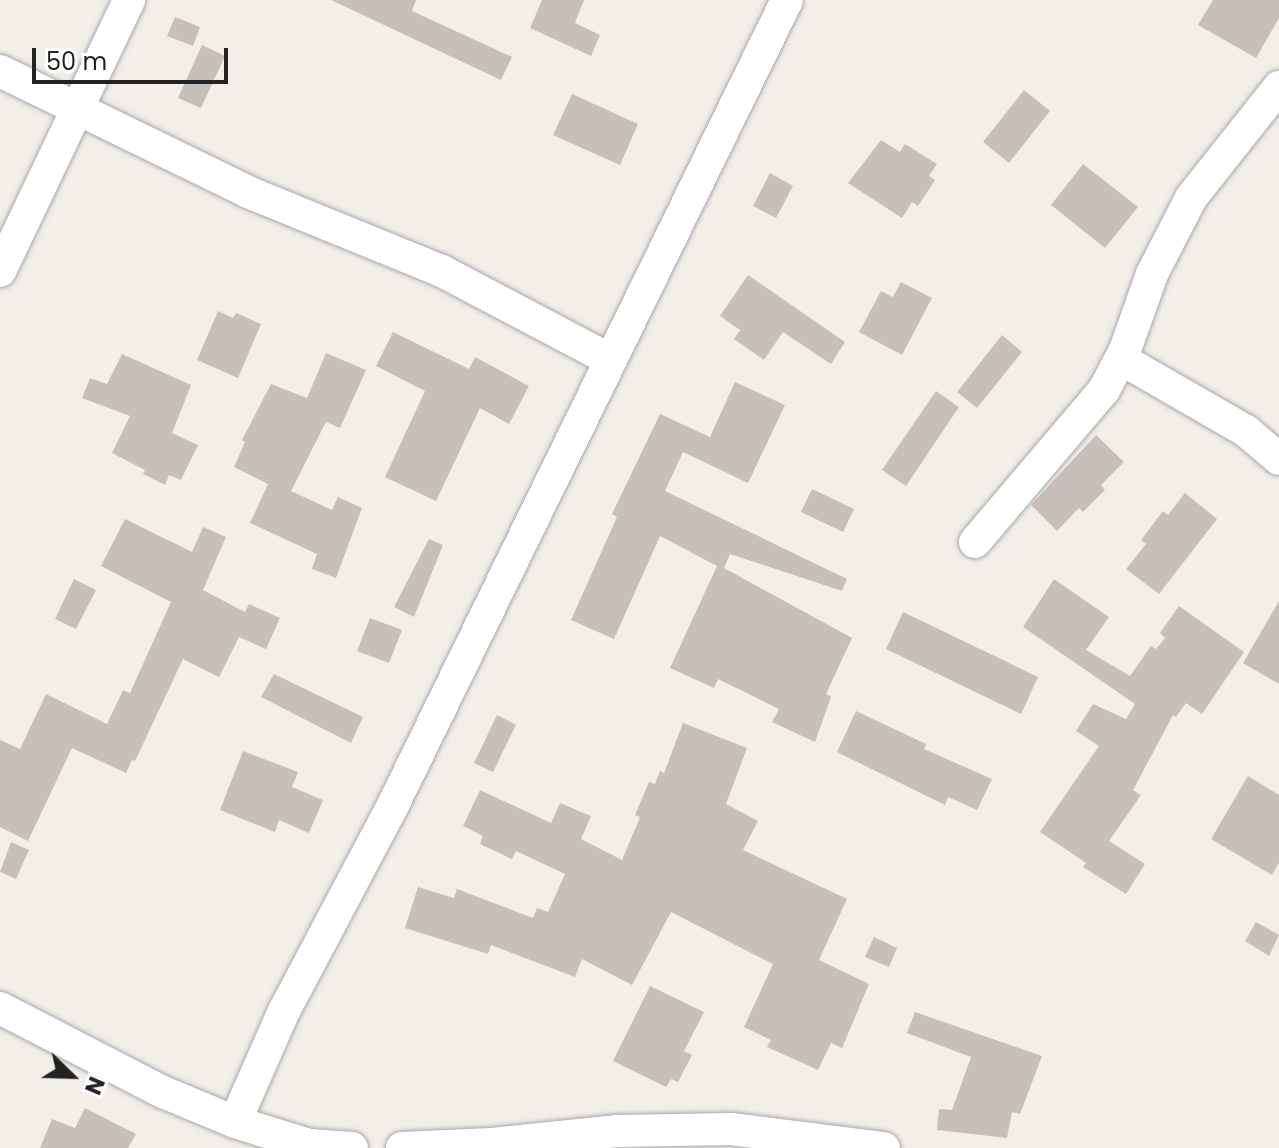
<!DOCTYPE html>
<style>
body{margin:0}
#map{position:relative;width:1279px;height:1148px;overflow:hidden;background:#f2efe9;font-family:Poppins,sans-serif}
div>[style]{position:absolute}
.building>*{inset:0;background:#c7bfb8}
.roads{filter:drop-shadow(0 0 2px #a9a9a9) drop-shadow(0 0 2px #a9a9a9)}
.minor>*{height:32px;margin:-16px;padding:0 16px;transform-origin:16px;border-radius:16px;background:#fff}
span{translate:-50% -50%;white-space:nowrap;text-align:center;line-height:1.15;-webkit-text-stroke:6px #fff;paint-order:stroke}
.north{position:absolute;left:32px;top:1036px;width:80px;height:80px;-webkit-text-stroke:6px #fff;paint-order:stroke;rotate:113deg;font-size:22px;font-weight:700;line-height:32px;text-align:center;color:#222}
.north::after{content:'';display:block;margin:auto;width:28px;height:36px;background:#222;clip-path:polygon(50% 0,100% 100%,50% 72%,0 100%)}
.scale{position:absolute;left:32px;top:48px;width:196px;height:36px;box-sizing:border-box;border:4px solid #222;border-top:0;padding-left:10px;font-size:24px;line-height:28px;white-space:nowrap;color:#222;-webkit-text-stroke:6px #fff;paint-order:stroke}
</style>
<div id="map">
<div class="building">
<i style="clip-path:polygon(331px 0,416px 0,412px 11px,512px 57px,501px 80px)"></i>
<i style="clip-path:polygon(542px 0,584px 0,575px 23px,600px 35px,591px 56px,530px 28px)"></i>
<i style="clip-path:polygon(1213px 0,1279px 0,1279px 18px,1256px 58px,1198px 25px)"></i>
<i style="clip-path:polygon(175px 17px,200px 27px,193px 46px,167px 36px)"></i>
<i style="clip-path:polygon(202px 45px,225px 56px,201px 108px,178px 98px)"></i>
<i style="clip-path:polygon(1024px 90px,1050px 111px,1009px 163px,983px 142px)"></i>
<i style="clip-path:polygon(572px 94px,638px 124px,620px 165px,553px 135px)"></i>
<i style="clip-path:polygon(881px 140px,900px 152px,905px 144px,937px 164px,929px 176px,935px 180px,918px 206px,912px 202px,902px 218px,848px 183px)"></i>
<i style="clip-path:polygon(1083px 164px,1138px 207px,1105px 248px,1051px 205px)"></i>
<i style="clip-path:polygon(770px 173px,793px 186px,776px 218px,753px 206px)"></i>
<i style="clip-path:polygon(748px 275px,845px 342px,831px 364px,783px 332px,764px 360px,734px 339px,740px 330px,720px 316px)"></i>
<i style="clip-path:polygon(901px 282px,932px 298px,902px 355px,859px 332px,881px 291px,893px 297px)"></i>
<i style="clip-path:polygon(218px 311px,233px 318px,236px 313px,261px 324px,238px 378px,197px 360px)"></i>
<i style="clip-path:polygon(393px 332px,469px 369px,475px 357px,529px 386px,509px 424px,480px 408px,436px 501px,385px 477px,425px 391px,376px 366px)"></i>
<i style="clip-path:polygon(1002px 335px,1022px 352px,977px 408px,957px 392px)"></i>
<i style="clip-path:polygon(326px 353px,366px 370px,340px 428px,326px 422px,291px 491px,332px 510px,338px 497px,362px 508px,336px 578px,312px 569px,317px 554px,250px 523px,268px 484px,234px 467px,245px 442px,242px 440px,271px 384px,307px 398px)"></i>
<i style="clip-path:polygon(122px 354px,191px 385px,172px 433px,198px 445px,181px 480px,169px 475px,165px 485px,143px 474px,145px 470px,112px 453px,130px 416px,82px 398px,90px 378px,107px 384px)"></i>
<i style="clip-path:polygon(735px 382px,785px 405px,748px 483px,683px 452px,665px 491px,847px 579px,842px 591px,730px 554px,724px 568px,852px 638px,826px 694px,831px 697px,815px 742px,772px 722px,779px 709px,718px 679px,714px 688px,670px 668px,717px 566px,660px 536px,614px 639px,571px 620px,617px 517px,612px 514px,660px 414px,710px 437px)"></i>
<i style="clip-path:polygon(936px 391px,959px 407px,906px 486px,882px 470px)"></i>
<i style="clip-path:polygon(1096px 435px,1124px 462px,1101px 485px,1105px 490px,1083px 512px,1079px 508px,1057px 531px,1031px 505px)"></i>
<i style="clip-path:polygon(812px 489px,854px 509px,843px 532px,801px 512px)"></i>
<i style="clip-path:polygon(1185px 493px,1217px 519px,1159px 594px,1126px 569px,1146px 544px,1141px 540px,1163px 511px,1168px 515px)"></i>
<i style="clip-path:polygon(125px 519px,192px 552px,203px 527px,226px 537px,203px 590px,245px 612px,249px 604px,280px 618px,266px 649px,239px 637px,219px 677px,183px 659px,135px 761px,132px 760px,126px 773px,72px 748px,28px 841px,0 827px,0 740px,20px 749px,46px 694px,107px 724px,123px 690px,130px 693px,171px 602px,101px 566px)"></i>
<i style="clip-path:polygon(429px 539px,443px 545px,414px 617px,394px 607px)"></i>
<i style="clip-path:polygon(74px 579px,96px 590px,76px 629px,55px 619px)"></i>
<i style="clip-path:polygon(1054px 579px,1109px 617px,1086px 650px,1130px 676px,1151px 646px,1156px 649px,1165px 638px,1160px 633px,1179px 606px,1244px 652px,1202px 714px,1186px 703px,1176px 717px,1173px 715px,1133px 790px,1141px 795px,1109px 841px,1145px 864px,1126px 894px,1083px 867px,1086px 863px,1040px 832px,1099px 746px,1076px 731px,1093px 704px,1126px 719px,1135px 704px,1023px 627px)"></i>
<i style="clip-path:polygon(1279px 601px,1279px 684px,1243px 663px)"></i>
<i style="clip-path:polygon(903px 612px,1038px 677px,1021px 714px,886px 649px)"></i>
<i style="clip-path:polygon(370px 618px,402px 630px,389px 663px,357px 651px)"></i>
<i style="clip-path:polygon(274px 674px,363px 717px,351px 743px,261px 697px)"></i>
<i style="clip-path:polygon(856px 711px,926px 744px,924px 749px,992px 779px,977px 810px,948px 797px,945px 805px,837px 752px)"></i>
<i style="clip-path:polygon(497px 715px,516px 725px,493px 772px,474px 763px)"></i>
<i style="clip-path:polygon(683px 723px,747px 748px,726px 804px,758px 821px,743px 850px,847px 899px,819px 960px,869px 984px,842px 1048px,831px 1043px,818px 1070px,767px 1047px,771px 1040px,744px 1027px,773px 964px,671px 912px,632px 985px,582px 959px,575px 977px,491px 945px,488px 954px,405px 928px,418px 887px,454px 898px,457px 889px,533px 918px,537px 908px,548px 912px,565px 874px,516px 851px,512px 859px,480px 844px,483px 836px,463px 826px,480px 790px,551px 823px,560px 803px,591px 816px,581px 839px,622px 860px,640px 817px,635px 815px,649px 782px,655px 784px,660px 771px,664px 773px)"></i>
<i style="clip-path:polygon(243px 751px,298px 772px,292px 787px,323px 800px,309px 833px,279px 820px,275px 832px,220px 810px)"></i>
<i style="clip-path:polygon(1248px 776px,1279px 795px,1279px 863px,1272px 875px,1211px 839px)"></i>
<i style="clip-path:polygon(11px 842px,29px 850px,16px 879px,0 872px)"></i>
<i style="clip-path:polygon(1256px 922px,1279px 935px,1269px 956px,1245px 941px)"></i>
<i style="clip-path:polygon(874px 937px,897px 948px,889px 967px,865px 957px)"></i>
<i style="clip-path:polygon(650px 986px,704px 1012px,684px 1051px,692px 1055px,678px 1082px,671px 1079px,666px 1087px,613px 1061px)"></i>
<i style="clip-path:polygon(915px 1012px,1042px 1056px,1020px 1114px,1012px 1112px,1007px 1138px,937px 1130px,939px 1109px,952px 1110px,971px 1057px,907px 1033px)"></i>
<i style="clip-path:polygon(85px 1108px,136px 1134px,128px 1148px,40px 1148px,52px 1119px,75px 1128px)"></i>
</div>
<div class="roads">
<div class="minor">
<i style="left:0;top:71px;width:276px;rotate:26deg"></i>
<i style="left:248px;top:192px;width:209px;rotate:22.2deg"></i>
<i style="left:442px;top:271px;width:191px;rotate:27.8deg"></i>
<i style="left:0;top:271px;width:300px;rotate:-64.5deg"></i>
<i style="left:1121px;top:359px;width:144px;rotate:29.9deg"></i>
<i style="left:1246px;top:431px;width:43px;rotate:40.3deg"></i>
<i style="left:975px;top:542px;width:199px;rotate:-49.7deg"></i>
<i style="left:1104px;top:390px;width:45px;rotate:-62.3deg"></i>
<i style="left:1125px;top:350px;width:81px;rotate:-70.4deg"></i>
<i style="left:1152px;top:274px;width:85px;rotate:-62.8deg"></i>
<i style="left:1191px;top:198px;width:142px;rotate:-51.6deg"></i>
<i style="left:0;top:1008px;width:183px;rotate:27.3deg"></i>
<i style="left:163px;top:1092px;width:78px;rotate:22.6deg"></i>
<i style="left:235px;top:1122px;width:121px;rotate:-66.2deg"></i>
<i style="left:284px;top:1011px;width:231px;rotate:-62.1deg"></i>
<i style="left:392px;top:807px;width:898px;rotate:-63.92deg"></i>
<i style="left:235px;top:1122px;width:77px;rotate:17.3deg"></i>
<i style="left:309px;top:1145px;width:43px;rotate:4deg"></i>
<i style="left:402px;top:1148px;width:90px;rotate:-2.5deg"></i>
<i style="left:492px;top:1144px;width:127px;rotate:-5.9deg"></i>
<i style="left:618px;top:1131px;width:113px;rotate:-1deg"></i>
<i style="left:731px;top:1129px;width:154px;rotate:7.1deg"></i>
</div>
</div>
<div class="north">N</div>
<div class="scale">50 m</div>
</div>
